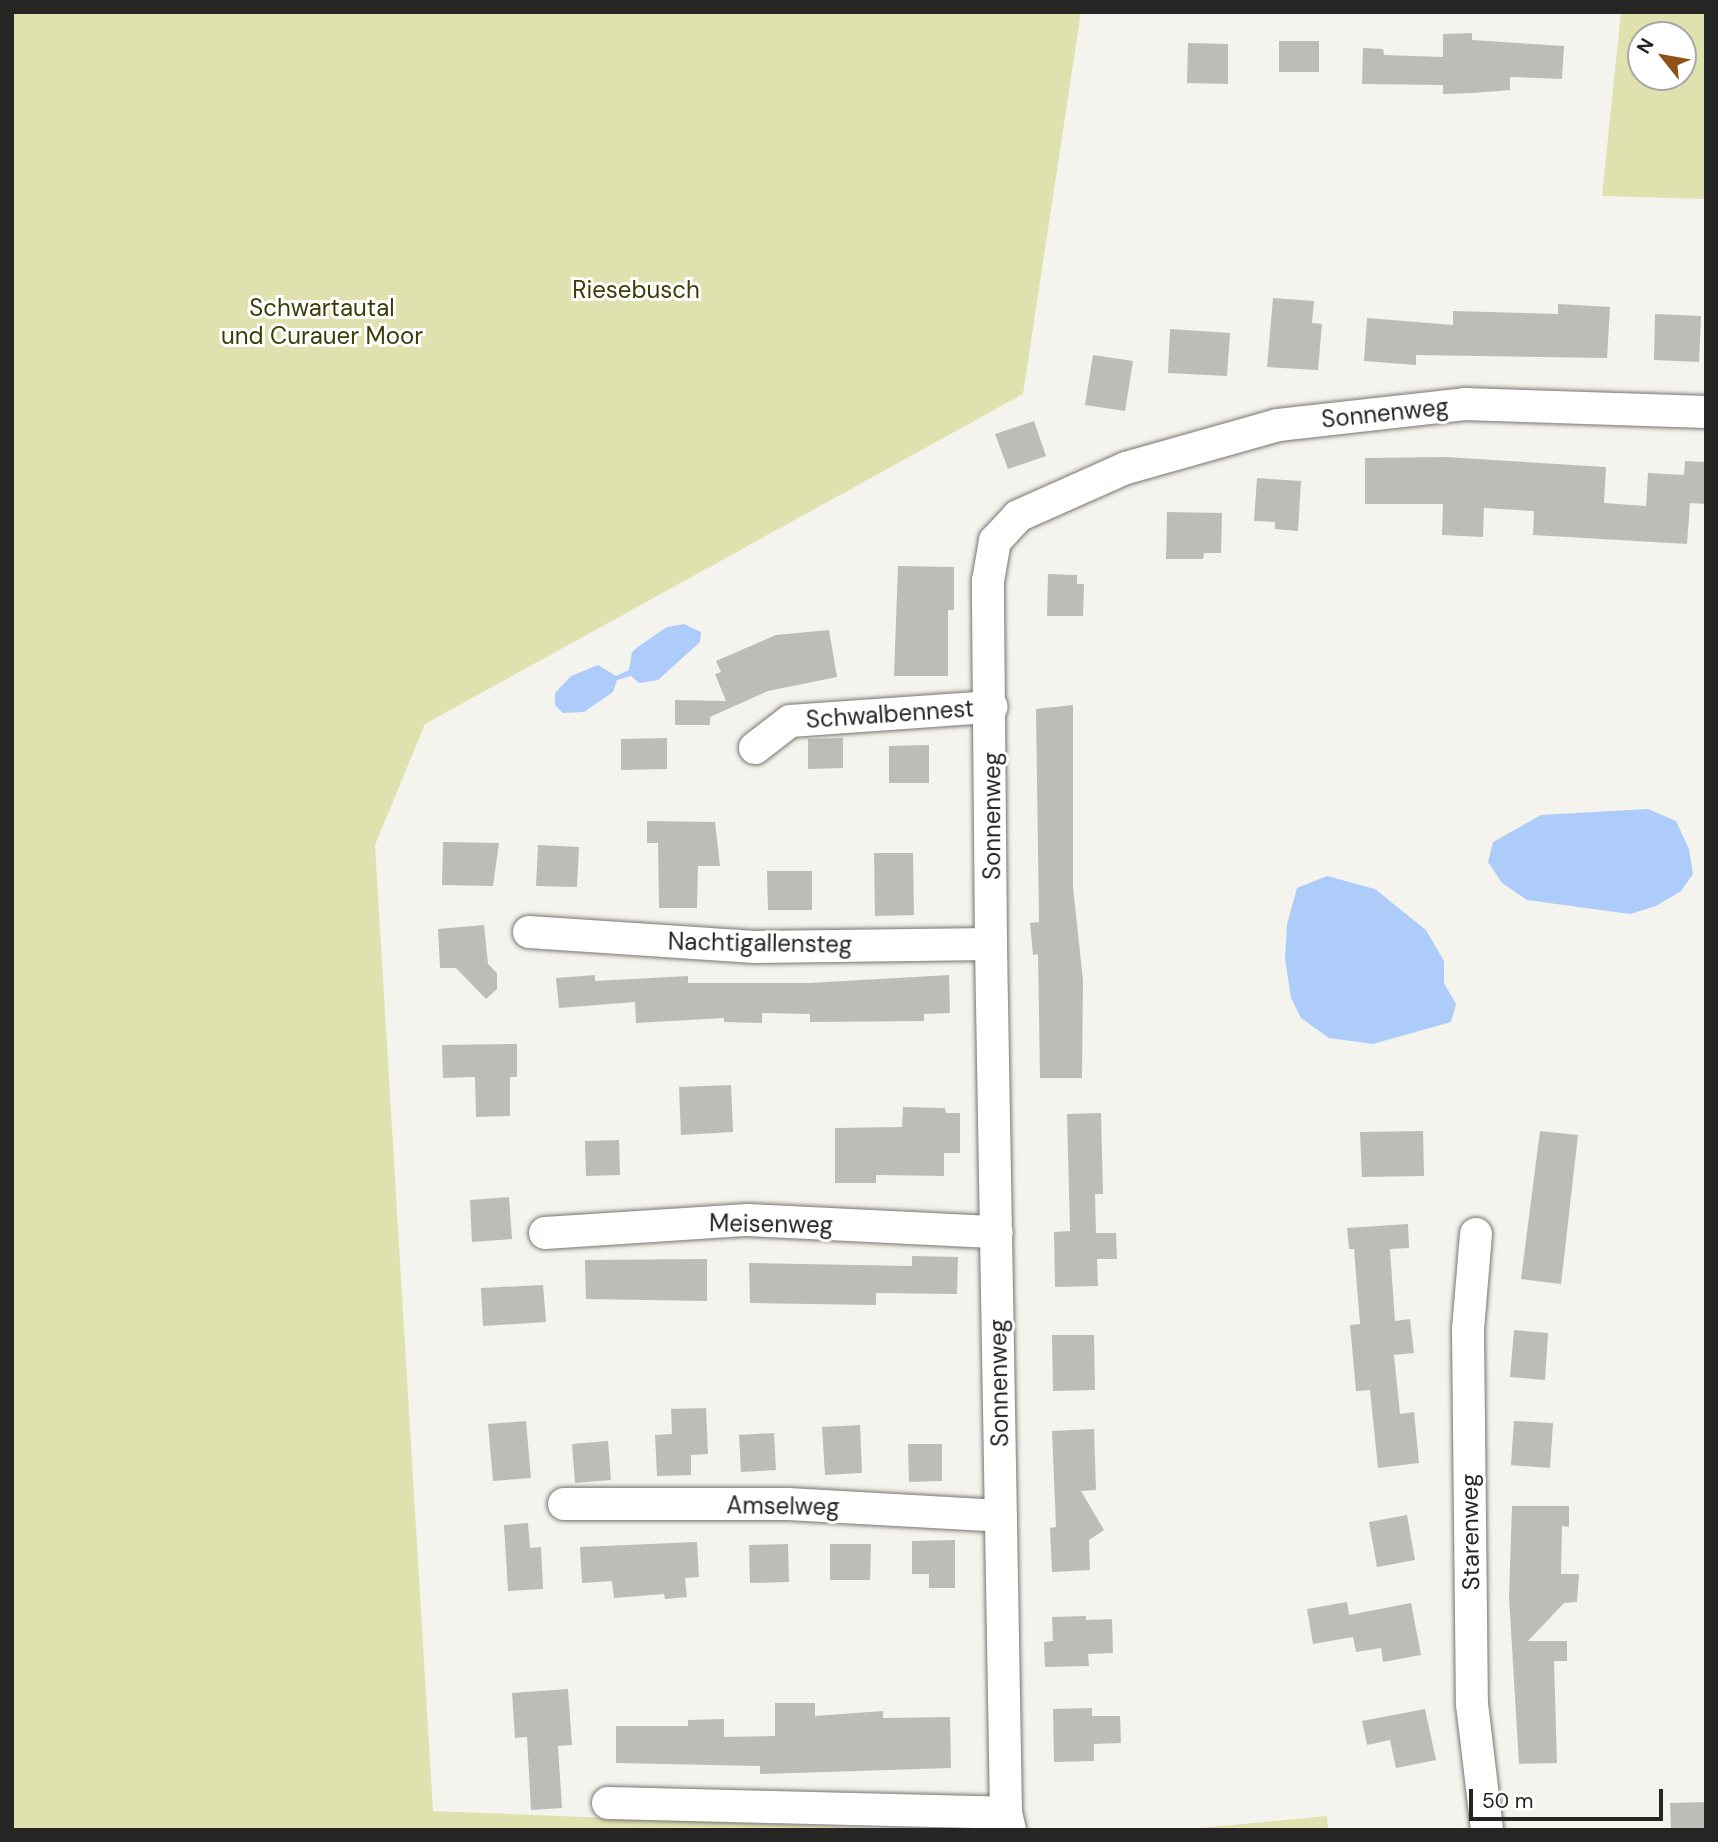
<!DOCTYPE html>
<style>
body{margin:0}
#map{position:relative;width:1718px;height:1842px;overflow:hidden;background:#f5f3ed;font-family:"DM Sans",sans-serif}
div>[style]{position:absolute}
.green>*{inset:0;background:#dfe2af}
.water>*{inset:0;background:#aeccfa}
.building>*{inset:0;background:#bebcb7}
.roads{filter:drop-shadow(0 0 2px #787672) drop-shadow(0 0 2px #787672)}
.street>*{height:32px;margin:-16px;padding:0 16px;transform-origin:16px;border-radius:16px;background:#fff}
span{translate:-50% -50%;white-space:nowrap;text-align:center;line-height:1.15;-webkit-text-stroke:6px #fff;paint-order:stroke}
.park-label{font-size:24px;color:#3c3d06}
.street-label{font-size:24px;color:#252523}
.frame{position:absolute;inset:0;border:14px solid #252523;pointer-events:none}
.north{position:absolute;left:1627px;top:21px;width:70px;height:70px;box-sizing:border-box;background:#fff;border:2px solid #a8a8a7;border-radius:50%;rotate:301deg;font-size:19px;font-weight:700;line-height:28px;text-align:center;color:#252523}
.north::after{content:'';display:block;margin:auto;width:24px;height:32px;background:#905317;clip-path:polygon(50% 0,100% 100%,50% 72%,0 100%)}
.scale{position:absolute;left:1469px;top:1789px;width:194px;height:32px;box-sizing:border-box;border:4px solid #252523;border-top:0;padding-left:9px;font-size:21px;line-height:24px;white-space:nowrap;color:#252523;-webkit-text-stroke:5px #fff;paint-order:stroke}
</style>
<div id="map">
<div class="green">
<i style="clip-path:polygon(12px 12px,1081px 12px,1023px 394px,425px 724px,375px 845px,433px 1811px,919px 1830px,12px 1830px)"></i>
<i style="clip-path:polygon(evenodd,1621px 12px,1706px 12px,1706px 199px,1602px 196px,1621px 12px,1641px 35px,1683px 35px,1683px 77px,1641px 77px,1641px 35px)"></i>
<i style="clip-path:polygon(1327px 1816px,1328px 1830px,1179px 1830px)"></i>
</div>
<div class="water">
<i style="clip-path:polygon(684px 624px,701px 632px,700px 642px,658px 680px,639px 683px,631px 676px,617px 680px,613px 692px,584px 712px,563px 713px,555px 705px,555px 693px,571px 676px,598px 665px,616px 676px,629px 670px,632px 652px,639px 646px,667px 627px)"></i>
<i style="clip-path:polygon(1648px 809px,1676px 821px,1689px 849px,1693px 874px,1681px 891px,1656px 906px,1630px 914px,1527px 900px,1502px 883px,1488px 862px,1493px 842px,1541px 815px)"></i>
<i style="clip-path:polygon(1327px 876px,1375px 889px,1426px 930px,1444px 961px,1444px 983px,1456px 1004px,1451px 1022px,1373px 1044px,1329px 1038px,1301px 1018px,1291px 998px,1285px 959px,1287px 924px,1297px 888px)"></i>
</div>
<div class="building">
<i style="clip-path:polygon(1472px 33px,1472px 40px,1564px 46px,1562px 79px,1510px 77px,1510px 90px,1473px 93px,1443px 94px,1443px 85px,1362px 84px,1363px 48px,1383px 49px,1384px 55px,1443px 57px,1443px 34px)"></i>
<i style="clip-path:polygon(1279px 41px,1319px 41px,1319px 72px,1279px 72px)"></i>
<i style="clip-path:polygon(1188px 43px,1228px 44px,1228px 84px,1187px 83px)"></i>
<i style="clip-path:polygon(1273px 298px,1314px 301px,1312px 323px,1322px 324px,1318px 370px,1267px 367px)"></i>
<i style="clip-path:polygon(1558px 304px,1610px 307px,1607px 358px,1416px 355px,1416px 365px,1364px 361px,1367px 318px,1453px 325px,1453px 311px,1558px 314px)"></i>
<i style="clip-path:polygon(1655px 314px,1701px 316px,1699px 362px,1654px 360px)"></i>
<i style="clip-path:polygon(1170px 329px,1230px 333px,1227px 376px,1168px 373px)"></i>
<i style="clip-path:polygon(1093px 355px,1133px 361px,1125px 411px,1085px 405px)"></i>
<i style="clip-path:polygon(1034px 421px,1046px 456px,1008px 469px,995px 434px)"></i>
<i style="clip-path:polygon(1446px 457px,1606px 467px,1604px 503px,1646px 506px,1648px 473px,1684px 475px,1685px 461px,1706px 462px,1706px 504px,1690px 503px,1687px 544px,1533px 535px,1534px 511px,1484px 508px,1483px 537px,1442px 535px,1443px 504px,1365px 504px,1365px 458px)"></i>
<i style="clip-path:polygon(1257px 478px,1301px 481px,1298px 531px,1275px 529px,1275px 522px,1254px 521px)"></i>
<i style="clip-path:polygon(1167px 512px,1222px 513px,1221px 553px,1204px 553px,1203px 559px,1166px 559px)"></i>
<i style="clip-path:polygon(898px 566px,954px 567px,954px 610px,948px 610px,948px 676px,894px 676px)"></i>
<i style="clip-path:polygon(1048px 574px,1077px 575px,1077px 584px,1084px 584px,1083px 616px,1047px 616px)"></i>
<i style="clip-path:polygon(829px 630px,837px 677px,768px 691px,710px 717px,710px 725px,675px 725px,675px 700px,726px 701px,715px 674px,721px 672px,716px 661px,776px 635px)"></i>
<i style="clip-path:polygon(1073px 705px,1073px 887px,1083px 980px,1082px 1078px,1040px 1078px,1038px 954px,1033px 955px,1030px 923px,1039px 922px,1036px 709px)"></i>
<i style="clip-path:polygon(667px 738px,667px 769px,621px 770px,621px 739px)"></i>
<i style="clip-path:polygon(843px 738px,843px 768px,808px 769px,808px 739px)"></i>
<i style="clip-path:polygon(929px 745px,929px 783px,889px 783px,889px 746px)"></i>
<i style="clip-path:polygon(647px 821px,715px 822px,720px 866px,698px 866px,697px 908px,659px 908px,658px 843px,647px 843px)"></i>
<i style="clip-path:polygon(443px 842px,499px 843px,493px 886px,442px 885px)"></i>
<i style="clip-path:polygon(538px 845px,579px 847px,577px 887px,536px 886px)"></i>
<i style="clip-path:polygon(874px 853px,913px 853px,914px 915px,875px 916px)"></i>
<i style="clip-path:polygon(767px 871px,812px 871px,812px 910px,768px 910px)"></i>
<i style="clip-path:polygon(484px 925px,488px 964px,497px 973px,497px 989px,486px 999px,456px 968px,440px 968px,438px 929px)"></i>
<i style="clip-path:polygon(595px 975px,595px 981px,688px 976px,688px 983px,809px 983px,949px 975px,950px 1013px,924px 1014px,924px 1021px,810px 1022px,810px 1014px,762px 1013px,762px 1023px,724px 1022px,724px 1018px,636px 1023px,635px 1002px,559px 1008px,556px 978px)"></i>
<i style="clip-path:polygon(517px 1044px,517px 1077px,510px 1077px,510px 1116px,476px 1117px,475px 1077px,443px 1078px,442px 1045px)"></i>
<i style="clip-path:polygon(731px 1085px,733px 1132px,681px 1135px,679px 1087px)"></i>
<i style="clip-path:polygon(903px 1107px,945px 1108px,946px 1113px,960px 1113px,960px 1153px,944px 1153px,944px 1176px,876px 1175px,876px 1183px,835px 1183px,835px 1128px,902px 1127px)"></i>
<i style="clip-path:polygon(1101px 1113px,1103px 1194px,1095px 1194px,1096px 1233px,1116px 1233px,1117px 1259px,1097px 1259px,1098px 1286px,1055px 1287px,1054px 1232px,1070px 1231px,1067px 1114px)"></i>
<i style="clip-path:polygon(1423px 1131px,1424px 1176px,1362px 1177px,1360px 1132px)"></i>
<i style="clip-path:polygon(1540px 1131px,1578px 1135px,1561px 1284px,1521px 1279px)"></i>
<i style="clip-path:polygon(619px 1140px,620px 1175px,586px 1176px,585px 1141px)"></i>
<i style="clip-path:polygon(509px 1197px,512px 1239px,472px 1242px,470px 1200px)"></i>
<i style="clip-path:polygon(1408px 1224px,1409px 1248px,1390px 1249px,1395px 1321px,1410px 1319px,1414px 1353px,1394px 1355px,1400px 1414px,1414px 1412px,1419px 1463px,1378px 1468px,1370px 1390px,1356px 1391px,1350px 1325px,1360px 1324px,1354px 1249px,1349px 1249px,1347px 1228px)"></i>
<i style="clip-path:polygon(912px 1256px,958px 1257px,957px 1294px,876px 1293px,876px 1305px,750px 1303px,749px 1263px,912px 1266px)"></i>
<i style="clip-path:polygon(707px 1259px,707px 1301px,586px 1299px,585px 1260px)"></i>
<i style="clip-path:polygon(543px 1285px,546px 1322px,483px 1326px,481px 1288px)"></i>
<i style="clip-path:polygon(1514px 1330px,1548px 1333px,1545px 1380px,1510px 1377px)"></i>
<i style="clip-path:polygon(1052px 1335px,1094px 1335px,1095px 1390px,1053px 1391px)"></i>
<i style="clip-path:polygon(706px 1408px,708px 1454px,691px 1455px,691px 1475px,657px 1476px,655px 1435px,672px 1434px,671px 1409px)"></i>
<i style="clip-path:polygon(526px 1421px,531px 1478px,493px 1481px,488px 1424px)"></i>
<i style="clip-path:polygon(1514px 1421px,1553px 1423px,1550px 1468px,1511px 1465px)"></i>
<i style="clip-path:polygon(860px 1425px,862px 1473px,825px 1475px,822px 1427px)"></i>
<i style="clip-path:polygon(1094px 1429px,1096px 1490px,1081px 1491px,1104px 1530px,1089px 1540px,1090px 1570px,1052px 1572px,1050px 1528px,1056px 1527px,1052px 1431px)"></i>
<i style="clip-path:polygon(774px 1433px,776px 1470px,741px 1472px,739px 1435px)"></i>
<i style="clip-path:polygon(608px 1441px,611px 1480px,575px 1483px,572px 1444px)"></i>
<i style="clip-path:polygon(908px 1444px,942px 1444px,942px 1481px,909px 1482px)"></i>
<i style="clip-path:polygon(1512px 1506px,1569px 1506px,1569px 1527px,1562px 1526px,1561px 1574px,1579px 1574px,1577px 1602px,1564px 1603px,1528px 1641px,1567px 1641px,1567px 1661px,1554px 1661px,1557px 1763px,1519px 1764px,1509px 1597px)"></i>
<i style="clip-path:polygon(1407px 1515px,1415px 1560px,1377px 1567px,1369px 1522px)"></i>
<i style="clip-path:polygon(528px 1523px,530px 1548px,541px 1547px,543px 1589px,508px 1591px,504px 1525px)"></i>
<i style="clip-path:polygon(955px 1540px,955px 1588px,929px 1588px,929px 1574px,912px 1574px,912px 1541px)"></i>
<i style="clip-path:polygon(697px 1542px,699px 1577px,685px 1578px,687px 1597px,665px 1599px,664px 1594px,614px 1598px,612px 1581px,582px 1583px,580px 1547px)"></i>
<i style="clip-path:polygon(788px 1544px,789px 1582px,750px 1583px,749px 1545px)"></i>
<i style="clip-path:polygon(830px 1544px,871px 1544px,870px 1580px,830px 1580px)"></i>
<i style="clip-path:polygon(1347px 1602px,1349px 1615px,1411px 1603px,1421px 1655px,1383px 1662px,1381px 1648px,1356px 1652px,1353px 1637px,1313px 1644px,1307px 1609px)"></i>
<i style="clip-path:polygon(1086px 1616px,1086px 1620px,1112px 1619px,1113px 1653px,1088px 1654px,1089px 1666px,1045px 1667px,1044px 1642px,1053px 1641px,1052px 1617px)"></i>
<i style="clip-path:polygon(568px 1689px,572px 1745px,558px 1746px,562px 1808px,531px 1810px,527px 1737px,515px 1738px,512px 1693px)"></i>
<i style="clip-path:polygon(775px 1703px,815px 1703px,815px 1716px,883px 1711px,883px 1718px,950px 1717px,951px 1768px,760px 1774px,760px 1766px,616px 1763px,616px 1726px,688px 1726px,688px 1720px,724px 1719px,724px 1737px,775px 1736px)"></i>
<i style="clip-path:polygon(1092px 1708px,1092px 1716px,1120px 1716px,1121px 1743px,1094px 1744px,1094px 1761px,1054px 1762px,1053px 1709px)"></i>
<i style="clip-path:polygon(1425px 1709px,1436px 1760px,1396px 1768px,1390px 1740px,1367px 1745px,1362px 1721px)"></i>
<i style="clip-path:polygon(1706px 1802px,1706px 1830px,1671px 1830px,1670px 1803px)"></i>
</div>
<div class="roads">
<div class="street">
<i style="left:755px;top:748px;width:44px;rotate:-37.6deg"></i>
<i style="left:790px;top:721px;width:202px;rotate:-4deg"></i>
<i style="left:529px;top:932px;width:226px;rotate:3.8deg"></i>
<i style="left:755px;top:947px;width:236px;rotate:-0.7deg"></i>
<i style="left:545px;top:1233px;width:203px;rotate:-3.7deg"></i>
<i style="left:748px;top:1220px;width:249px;rotate:2.8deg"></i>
<i style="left:1476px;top:1234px;width:95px;rotate:94.8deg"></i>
<i style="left:1468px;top:1329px;width:375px;rotate:89.4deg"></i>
<i style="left:1472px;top:1704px;width:127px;rotate:83.2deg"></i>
<i style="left:564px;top:1504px;width:224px"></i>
<i style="left:788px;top:1504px;width:213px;rotate:3.2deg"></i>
<i style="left:608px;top:1803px;width:398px;rotate:1.4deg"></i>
<i style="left:1010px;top:1830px;width:17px;rotate:-103deg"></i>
<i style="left:1006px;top:1813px;width:869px;rotate:-90.99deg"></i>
<i style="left:991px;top:944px;width:363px;rotate:-90.5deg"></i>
<i style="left:988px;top:581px;width:41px;rotate:-80.1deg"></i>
<i style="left:995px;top:541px;width:34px;rotate:-47deg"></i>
<i style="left:1018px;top:516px;width:118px;rotate:-24deg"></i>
<i style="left:1126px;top:468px;width:158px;rotate:-15.8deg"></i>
<i style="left:1278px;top:425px;width:188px;rotate:-6.4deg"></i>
<i style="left:1465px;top:404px;width:241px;rotate:1.9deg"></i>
</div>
</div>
<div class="park-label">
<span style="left:636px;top:290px">Riesebusch</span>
<span style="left:322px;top:322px">Schwartautal<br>und Curauer Moor</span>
</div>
<div class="street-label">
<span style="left:1385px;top:413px;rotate:-6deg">Sonnenweg</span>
<span style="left:890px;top:714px;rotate:-4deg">Schwalbennest</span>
<span style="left:992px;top:816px;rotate:-90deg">Sonnenweg</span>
<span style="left:760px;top:943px;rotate:1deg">Nachtigallensteg</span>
<span style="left:771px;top:1224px;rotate:1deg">Meisenweg</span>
<span style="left:999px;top:1383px;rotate:-91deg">Sonnenweg</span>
<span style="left:783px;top:1506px;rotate:1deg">Amselweg</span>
<span style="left:1470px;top:1532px;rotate:-91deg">Starenweg</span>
</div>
<div class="frame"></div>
<div class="north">N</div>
<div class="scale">50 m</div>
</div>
